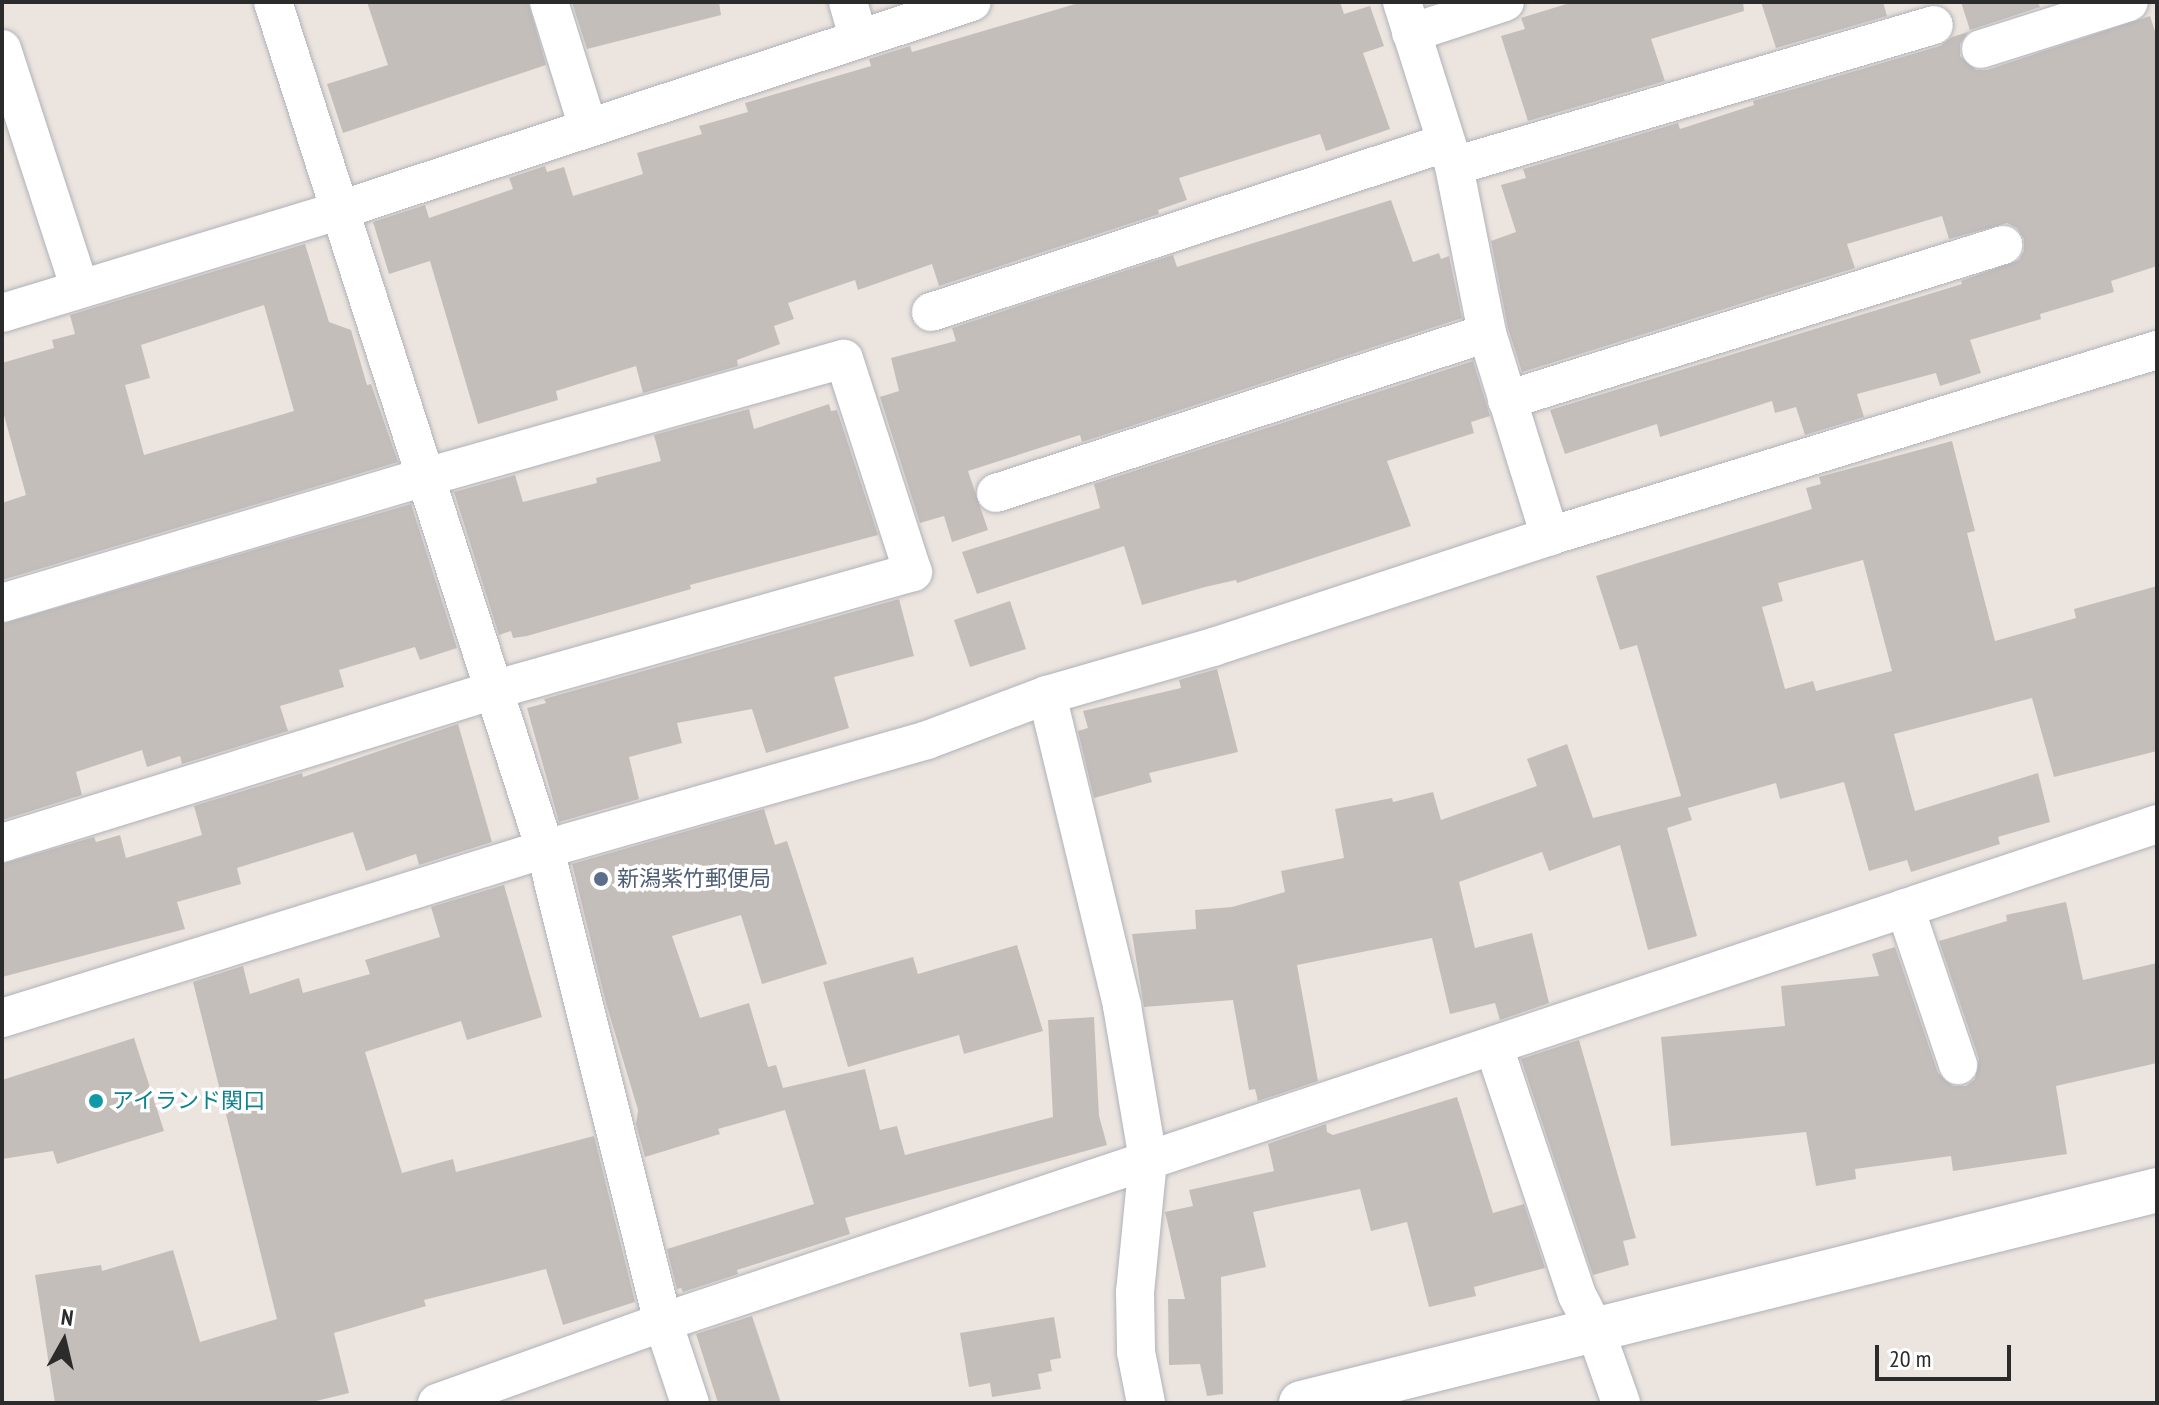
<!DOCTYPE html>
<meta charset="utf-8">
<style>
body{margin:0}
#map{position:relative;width:2159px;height:1405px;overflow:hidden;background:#ece4de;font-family:"PT Sans Narrow","Noto Sans JP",sans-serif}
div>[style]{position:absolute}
.building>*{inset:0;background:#c4bebb}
.roads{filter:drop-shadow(0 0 2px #afb2ba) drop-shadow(0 0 2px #afb2ba)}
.minor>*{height:38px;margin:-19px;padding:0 19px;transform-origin:19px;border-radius:19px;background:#fff}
.tertiary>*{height:44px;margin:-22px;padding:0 22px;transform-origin:22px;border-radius:22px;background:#fff}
.dots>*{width:22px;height:22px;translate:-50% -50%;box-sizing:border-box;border:4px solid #fff;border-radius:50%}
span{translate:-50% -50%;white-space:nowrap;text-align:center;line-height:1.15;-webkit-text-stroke:7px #fff;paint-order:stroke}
.service-label{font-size:22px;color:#4e5e75}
.left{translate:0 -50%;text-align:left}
.culture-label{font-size:22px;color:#0d838f}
.frame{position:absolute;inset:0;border:4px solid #2b2b2b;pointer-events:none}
.north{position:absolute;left:24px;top:1301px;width:80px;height:80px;-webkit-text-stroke:6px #fff;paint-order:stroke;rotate:8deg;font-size:22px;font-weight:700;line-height:32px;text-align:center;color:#2b2b2b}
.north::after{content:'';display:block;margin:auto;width:28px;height:36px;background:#2b2b2b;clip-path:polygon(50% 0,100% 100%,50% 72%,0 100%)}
.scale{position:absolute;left:1875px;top:1345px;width:136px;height:36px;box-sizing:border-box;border:4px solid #2b2b2b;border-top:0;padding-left:10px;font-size:24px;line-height:28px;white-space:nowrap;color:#2b2b2b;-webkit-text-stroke:6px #fff;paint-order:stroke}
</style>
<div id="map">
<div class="building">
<i style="clip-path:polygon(367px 2px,528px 2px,546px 65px,343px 133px,327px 84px,388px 65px)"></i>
<i style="clip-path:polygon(572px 2px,719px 2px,721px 15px,587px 49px)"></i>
<i style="clip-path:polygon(1082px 2px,1340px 2px,1344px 14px,1370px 6px,1384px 46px,1363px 53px,1390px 129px,1326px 151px,1320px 134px,1179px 178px,1187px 200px,1158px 210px,1159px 214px,939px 286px,932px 264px,858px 290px,855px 280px,788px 303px,794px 319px,774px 326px,780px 344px,737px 360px,738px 366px,643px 393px,636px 366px,556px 391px,558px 400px,478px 424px,430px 261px,389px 274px,373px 222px,425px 205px,429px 218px,513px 189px,509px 178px,545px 166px,547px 172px,564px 167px,573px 196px,643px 174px,637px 153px,702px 134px,699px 126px,748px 112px,745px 103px,871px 66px,869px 59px,910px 46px,912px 52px)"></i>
<i style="clip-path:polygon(1573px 2px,1743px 2px,1744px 11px,1651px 39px,1665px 81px,1528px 121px,1501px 36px,1525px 29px,1521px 18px)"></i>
<i style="clip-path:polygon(1761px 2px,1883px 2px,1887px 16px,1776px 48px)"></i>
<i style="clip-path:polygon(1961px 2px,2038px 2px,2040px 7px,1970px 30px)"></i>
<i style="clip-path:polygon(2150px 16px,2157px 37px,2157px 266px,2111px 281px,2114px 292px,2040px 314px,2041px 319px,1970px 340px,1981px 373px,1940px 386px,1936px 373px,1857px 394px,1864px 417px,1805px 435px,1796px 407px,1775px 413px,1772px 401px,1660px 437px,1657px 424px,1565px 454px,1550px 410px,1962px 284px,1961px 281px,2019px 260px,2024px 251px,2024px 239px,2017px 228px,2007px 223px,1949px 239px,1942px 216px,1847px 244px,1855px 268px,1522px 372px,1508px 328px,1491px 241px,1516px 232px,1501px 185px,1526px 178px,1523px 169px,1678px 123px,1680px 129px,1754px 105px,1753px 101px,1940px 46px,1952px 37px,1968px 32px,1960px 44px,1960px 56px,1976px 70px,1987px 70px)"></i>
<i style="clip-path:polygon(1391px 200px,1413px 262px,1439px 253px,1441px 259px,1449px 256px,1462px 318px,1082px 442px,1080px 435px,968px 471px,988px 530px,952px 542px,944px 516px,920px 523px,880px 397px,899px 391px,891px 358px,956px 341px,952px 328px,1173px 255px,1177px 267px)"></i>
<i style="clip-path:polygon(evenodd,305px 244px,329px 322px,351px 330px,367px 385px,371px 384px,398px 462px,2px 580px,2px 503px,26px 495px,2px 408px,2px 363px,54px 348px,52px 340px,75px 334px,70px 315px,305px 244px,264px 305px,294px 411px,144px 455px,125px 385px,150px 378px,141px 345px,264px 305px)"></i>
<i style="clip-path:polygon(1473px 361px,1490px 416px,1471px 422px,1474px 433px,1387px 461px,1411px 526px,1237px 583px,1236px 580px,1205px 587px,1142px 605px,1124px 546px,977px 594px,962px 552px,1100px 508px,1094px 484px)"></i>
<i style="clip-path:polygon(829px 404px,831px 411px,837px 410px,878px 535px,690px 585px,691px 589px,527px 636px,513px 638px,511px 631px,499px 635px,454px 492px,515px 475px,523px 502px,597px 483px,596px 478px,661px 461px,654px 435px,749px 409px,754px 429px)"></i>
<i style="clip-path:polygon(evenodd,1952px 441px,1975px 531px,1967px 533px,1995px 641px,2076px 618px,2074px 609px,2157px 586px,2157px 751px,2054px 777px,2032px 698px,1894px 734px,1915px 811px,2038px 773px,2050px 822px,1998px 837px,2000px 844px,1911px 872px,1907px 860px,1869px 871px,1844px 782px,1780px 799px,1776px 783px,1688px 808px,1692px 820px,1667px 828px,1697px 936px,1648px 950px,1620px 845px,1549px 871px,1542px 852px,1459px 882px,1475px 948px,1532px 933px,1549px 1003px,1500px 1020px,1495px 1003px,1450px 1014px,1432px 938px,1297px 965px,1318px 1081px,1258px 1101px,1255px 1089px,1249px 1090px,1233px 1000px,1144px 1007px,1132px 934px,1196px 929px,1195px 910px,1232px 907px,1285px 892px,1281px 871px,1344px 858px,1335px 809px,1392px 798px,1393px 802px,1433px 792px,1441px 820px,1537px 786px,1527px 759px,1567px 744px,1593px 818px,1681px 796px,1637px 645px,1620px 650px,1596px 576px,1812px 509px,1806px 488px,1821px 484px,1819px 477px,1952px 441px,1863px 560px,1892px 671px,1816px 691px,1813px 681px,1785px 689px,1762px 607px,1783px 601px,1778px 583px,1863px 560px)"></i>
<i style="clip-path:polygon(411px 504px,457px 648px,420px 660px,415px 647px,339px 670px,344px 687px,280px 706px,288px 731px,182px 764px,180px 756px,147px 767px,142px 750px,76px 772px,82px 795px,2px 820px,2px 624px)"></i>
<i style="clip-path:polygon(899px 599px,914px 656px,834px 677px,849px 728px,766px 753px,752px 709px,677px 723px,682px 743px,629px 757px,639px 799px,559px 822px,527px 708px,546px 703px,544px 699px)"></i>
<i style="clip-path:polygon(1010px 601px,1026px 649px,970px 667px,954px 620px)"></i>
<i style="clip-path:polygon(1217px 669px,1238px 752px,1149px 773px,1152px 782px,1094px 798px,1078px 731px,1088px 728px,1083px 711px,1181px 688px,1179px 680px)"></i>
<i style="clip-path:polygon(458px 724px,492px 842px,419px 865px,416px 854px,366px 871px,353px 832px,237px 868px,241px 884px,177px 902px,185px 929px,2px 977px,2px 864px,94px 837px,96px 842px,120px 835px,126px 858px,202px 835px,194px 806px,302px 773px,303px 777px)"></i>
<i style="clip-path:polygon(764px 809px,775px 845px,787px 841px,827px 964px,762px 984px,741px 915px,672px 936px,700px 1018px,749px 1003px,768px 1067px,776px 1065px,783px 1088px,865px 1069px,880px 1130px,897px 1126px,905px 1155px,1053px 1117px,1048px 1020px,1094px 1017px,1099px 1116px,1107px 1145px,845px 1218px,850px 1234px,737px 1270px,738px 1274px,683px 1292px,681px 1288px,677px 1289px,667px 1249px,814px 1204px,785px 1110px,718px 1129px,720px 1134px,645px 1157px,636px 1124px,638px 1110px,606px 1003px,572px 864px)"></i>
<i style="clip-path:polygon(504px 885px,542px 1017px,467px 1040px,461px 1021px,365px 1052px,402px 1173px,453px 1159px,456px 1172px,594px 1136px,635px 1302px,563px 1325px,546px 1269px,424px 1300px,426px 1306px,334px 1333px,349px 1393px,308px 1403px,55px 1403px,35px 1275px,101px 1265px,102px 1271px,173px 1250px,200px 1342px,277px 1319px,193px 982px,243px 966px,250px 994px,299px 978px,303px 993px,370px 974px,365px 960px,440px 937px,431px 907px)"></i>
<i style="clip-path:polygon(2066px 902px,2083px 980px,2157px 963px,2157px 1063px,2056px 1086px,2067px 1154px,1953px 1171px,1951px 1156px,1855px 1169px,1856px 1179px,1816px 1186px,1806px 1132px,1671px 1146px,1661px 1037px,1785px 1026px,1781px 986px,1879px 976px,1872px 954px,1895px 947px,1938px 1073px,1953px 1086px,1966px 1086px,1975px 1079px,1979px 1059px,1939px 941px,2007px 921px,2006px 915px)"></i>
<i style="clip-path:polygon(1017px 945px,1043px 1031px,964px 1054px,959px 1035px,848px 1067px,823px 982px,913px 957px,918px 974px)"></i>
<i style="clip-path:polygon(134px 1038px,164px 1131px,57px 1164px,53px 1151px,2px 1159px,2px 1080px)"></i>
<i style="clip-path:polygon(1579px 1040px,1636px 1238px,1623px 1241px,1629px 1265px,1593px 1275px,1521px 1059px)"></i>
<i style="clip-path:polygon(1457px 1097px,1493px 1213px,1524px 1204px,1545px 1268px,1474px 1287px,1476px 1296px,1429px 1307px,1407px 1222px,1371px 1231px,1360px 1189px,1253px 1212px,1266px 1267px,1221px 1277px,1223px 1394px,1207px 1396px,1200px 1364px,1169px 1365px,1168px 1299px,1185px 1299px,1165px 1212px,1193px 1206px,1189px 1190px,1274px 1171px,1268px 1144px,1326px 1124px,1327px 1132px,1333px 1135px)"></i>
<i style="clip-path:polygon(752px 1316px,781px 1403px,718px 1403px,696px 1334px)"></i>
<i style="clip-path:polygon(1054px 1317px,1061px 1358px,1050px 1360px,1052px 1371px,1038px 1374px,1041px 1389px,992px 1397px,990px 1383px,969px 1387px,960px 1333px)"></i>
</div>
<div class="roads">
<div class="minor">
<i style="left:273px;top:2px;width:890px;rotate:72.2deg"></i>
<i style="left:545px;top:849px;width:487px;rotate:76deg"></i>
<i style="left:663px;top:1322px;width:85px;rotate:71.6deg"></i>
<i style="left:549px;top:2px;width:131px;rotate:72.7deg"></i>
<i style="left:848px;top:2px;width:37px;rotate:74deg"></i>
<i style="left:1402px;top:2px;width:172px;rotate:72.4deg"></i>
<i style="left:1454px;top:166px;width:170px;rotate:78.8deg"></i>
<i style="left:1487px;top:333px;width:213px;rotate:72.8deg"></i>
<i style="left:1411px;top:33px;width:99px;rotate:-18.3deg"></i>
<i style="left:2px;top:49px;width:252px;rotate:72deg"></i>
<i style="left:1981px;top:49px;width:155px;rotate:-17.6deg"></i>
<i style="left:1454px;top:166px;width:500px;rotate:-16.37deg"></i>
<i style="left:931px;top:312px;width:541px;rotate:-18.2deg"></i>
<i style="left:2px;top:313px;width:353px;rotate:-16.9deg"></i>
<i style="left:340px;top:210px;width:665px;rotate:-18.22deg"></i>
<i style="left:1507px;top:400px;width:520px;rotate:-17.35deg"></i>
<i style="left:996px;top:493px;width:516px;rotate:-18.05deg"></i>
<i style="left:2px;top:603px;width:442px;rotate:-16.6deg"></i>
<i style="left:426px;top:477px;width:434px;rotate:-15.8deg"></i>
<i style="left:844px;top:359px;width:224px;rotate:72.1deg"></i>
<i style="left:913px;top:572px;width:435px;rotate:164.3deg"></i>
<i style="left:494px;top:690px;width:515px;rotate:162.73deg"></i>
<i style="left:1047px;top:695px;width:320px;rotate:76.4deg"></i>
<i style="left:1122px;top:1006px;width:156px;rotate:80.4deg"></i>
<i style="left:1148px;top:1160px;width:133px;rotate:95.6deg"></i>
<i style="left:1135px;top:1292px;width:60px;rotate:89deg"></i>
<i style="left:1136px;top:1352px;width:52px;rotate:78.9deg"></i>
<i style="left:1905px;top:908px;width:166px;rotate:71.3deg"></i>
<i style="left:2px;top:1018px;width:569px;rotate:-17.29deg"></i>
<i style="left:545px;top:849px;width:397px;rotate:-15.9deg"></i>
<i style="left:927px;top:740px;width:128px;rotate:-20.6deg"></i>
<i style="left:1047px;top:695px;width:173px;rotate:-16.1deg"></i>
<i style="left:1213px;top:647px;width:355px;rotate:-18.2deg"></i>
<i style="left:1550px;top:536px;width:635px;rotate:-17.04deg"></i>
<i style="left:1494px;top:1047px;width:262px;rotate:71.5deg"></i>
<i style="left:1577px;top:1295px;width:42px;rotate:62.8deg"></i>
<i style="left:1596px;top:1332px;width:75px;rotate:70.6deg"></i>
<i style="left:437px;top:1403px;width:240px;rotate:-19.7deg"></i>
<i style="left:663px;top:1322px;width:1575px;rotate:-18.43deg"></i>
</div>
<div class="tertiary">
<i style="left:1301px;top:1403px;width:882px;rotate:-13.97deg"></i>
</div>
</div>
<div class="dots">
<i style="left:601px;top:879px;background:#5c6f8a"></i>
<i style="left:96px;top:1101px;background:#0f9aa8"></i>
</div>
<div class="service-label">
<span class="left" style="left:617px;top:879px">新潟紫竹郵便局</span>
</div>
<div class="culture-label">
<span class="left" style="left:112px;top:1101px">アイランド関口</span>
</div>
<div class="frame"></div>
<div class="north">N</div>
<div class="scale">20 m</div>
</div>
